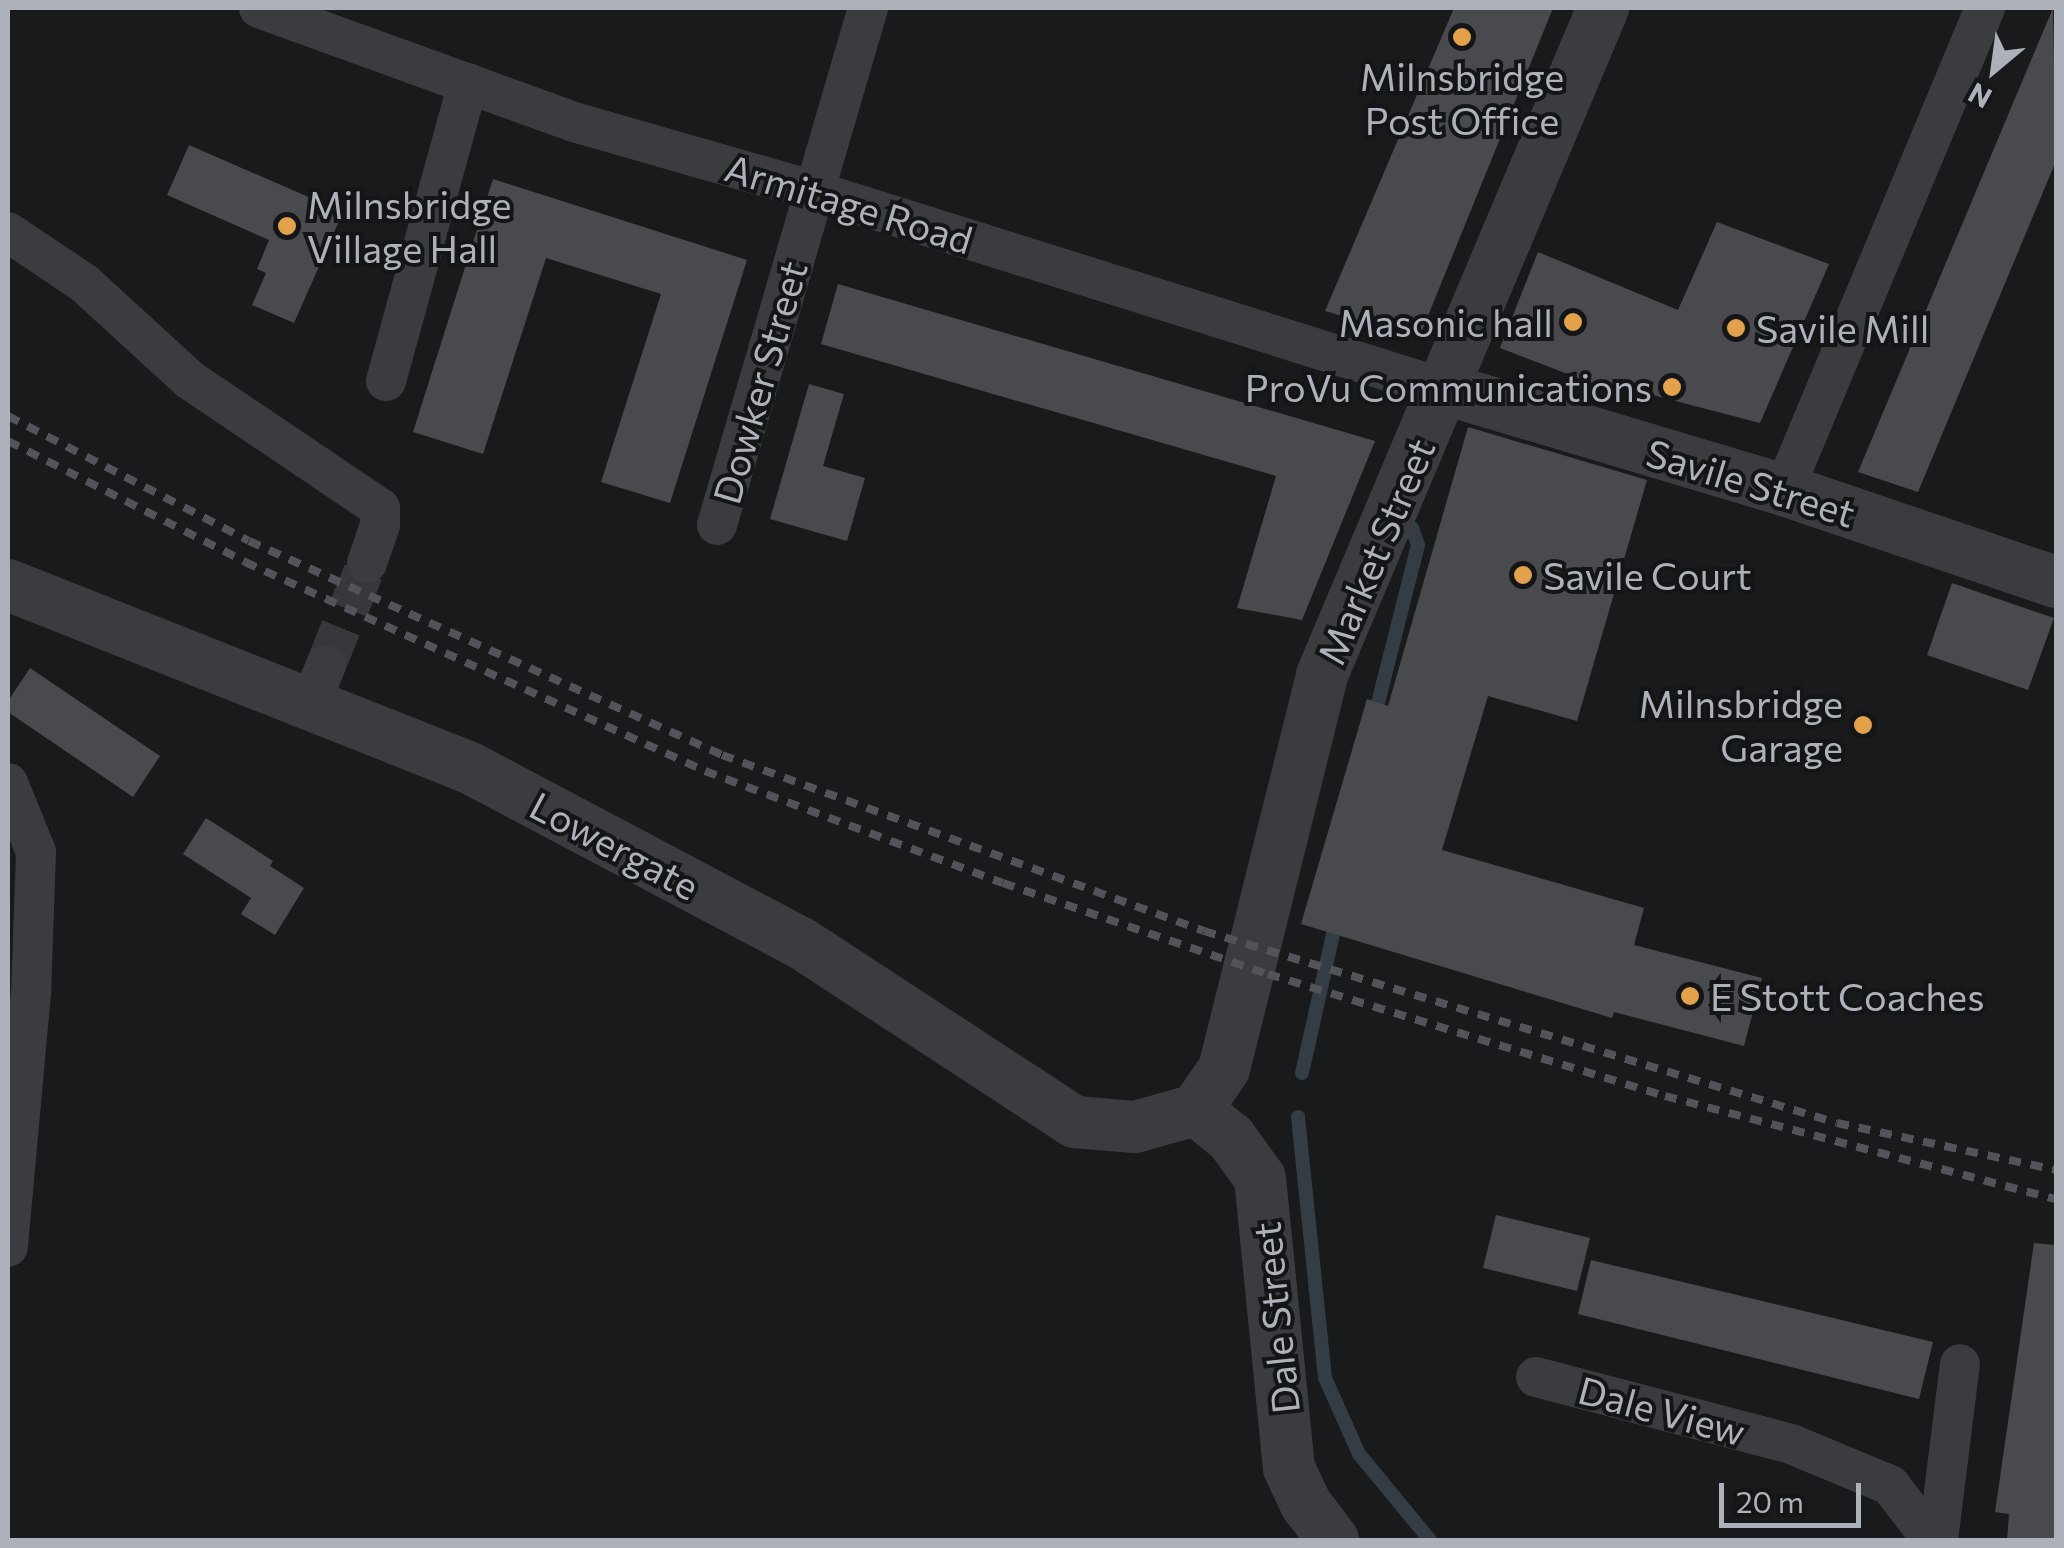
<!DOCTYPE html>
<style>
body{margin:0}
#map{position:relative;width:2064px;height:1548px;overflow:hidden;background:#191a1b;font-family:Commissioner,sans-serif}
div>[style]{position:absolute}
.stream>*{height:14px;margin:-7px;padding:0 7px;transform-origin:7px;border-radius:7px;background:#343d43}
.building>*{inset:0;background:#494a4e}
.minor-tunnel>*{height:40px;margin-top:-20px;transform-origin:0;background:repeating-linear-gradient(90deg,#37383b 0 40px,transparent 0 60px)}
.minor>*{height:40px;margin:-20px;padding:0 20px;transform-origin:20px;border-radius:20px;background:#3b3c40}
.tertiary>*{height:52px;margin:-26px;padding:0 26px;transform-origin:26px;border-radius:26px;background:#3b3c40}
.rail>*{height:8px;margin-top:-4px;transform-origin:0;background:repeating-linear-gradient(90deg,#525459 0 12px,transparent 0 22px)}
.dots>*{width:28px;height:28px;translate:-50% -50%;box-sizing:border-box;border:5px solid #141516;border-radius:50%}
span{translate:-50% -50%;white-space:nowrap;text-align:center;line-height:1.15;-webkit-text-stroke:8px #141516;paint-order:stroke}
.poi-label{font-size:38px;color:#adb2ba}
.left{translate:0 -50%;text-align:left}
.right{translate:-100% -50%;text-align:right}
.street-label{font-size:38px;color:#adb2ba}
.frame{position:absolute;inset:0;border:10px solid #adb2ba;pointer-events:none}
.north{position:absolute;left:1944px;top:20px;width:100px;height:100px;-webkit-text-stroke:8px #141516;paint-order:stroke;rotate:209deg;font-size:28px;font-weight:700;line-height:40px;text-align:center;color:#adb2ba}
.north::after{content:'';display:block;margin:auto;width:35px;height:45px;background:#adb2ba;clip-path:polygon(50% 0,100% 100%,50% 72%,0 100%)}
.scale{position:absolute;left:1719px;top:1483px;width:142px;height:45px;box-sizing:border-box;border:5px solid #adb2ba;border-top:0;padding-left:12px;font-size:30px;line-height:35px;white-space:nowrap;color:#adb2ba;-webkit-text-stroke:8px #141516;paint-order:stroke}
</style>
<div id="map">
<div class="stream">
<i style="left:1378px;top:703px;width:163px;rotate:-75.8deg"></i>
<i style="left:1418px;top:545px;width:18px;rotate:-109deg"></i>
<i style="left:1302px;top:1073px;width:142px;rotate:-77.4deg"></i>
<i style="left:1298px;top:1117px;width:262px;rotate:84.1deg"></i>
<i style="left:1325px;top:1378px;width:83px;rotate:65.9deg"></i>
<i style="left:1359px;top:1454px;width:112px;rotate:50.5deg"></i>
</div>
<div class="building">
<i style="clip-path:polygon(1454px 8px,1553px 8px,1419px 338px,1325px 311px)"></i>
<i style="clip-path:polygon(2053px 8px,2056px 161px,1918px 492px,1858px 472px)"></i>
<i style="clip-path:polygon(189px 145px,343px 212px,294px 323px,252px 305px,266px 273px,257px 269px,269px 240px,167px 195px)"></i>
<i style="clip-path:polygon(493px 179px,747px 260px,670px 503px,601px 482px,661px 294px,546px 258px,483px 454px,413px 432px)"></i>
<i style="clip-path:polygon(1717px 222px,1829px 264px,1760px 423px,1614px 385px,1612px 391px,1500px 348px,1538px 252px,1678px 310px)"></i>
<i style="clip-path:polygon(838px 284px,1375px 441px,1302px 620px,1237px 608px,1276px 476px,821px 344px)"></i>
<i style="clip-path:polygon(809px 384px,844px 394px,823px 466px,865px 478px,847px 541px,770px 519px)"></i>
<i style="clip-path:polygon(1468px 427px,1647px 480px,1577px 721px,1488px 696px,1442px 850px,1644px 908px,1634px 945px,1762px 978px,1744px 1046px,1614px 1012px,1612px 1018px,1301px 924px,1367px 699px,1388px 706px)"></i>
<i style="clip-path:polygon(1952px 583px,2054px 618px,2028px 690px,1927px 655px)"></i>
<i style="clip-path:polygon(30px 668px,160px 756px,133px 797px,8px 712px,8px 701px)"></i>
<i style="clip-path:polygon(206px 818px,273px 861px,270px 866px,304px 888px,275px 935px,241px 914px,251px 898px,183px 854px)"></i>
<i style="clip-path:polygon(1496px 1215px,1590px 1238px,1577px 1291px,1483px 1268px)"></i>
<i style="clip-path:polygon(2034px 1243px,2056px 1245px,2056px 1540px,2007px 1540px,2009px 1514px,1995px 1512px)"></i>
<i style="clip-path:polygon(1591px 1260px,1933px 1342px,1919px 1399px,1578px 1314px)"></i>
</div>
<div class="minor-tunnel">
<i style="left:326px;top:665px;width:110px;rotate:-68.1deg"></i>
</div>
<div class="minor">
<i style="left:259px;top:8px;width:335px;rotate:19.9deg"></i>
<i style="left:574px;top:122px;width:251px;rotate:16deg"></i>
<i style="left:815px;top:191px;width:657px;rotate:17.44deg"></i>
<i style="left:8px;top:232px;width:92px;rotate:33.9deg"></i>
<i style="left:84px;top:283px;width:144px;rotate:42.5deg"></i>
<i style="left:190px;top:380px;width:229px;rotate:34deg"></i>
<i style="left:380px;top:508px;width:17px;rotate:90deg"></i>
<i style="left:380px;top:525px;width:40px;rotate:108.9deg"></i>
<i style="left:386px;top:381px;width:309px;rotate:-74.6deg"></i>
<i style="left:1784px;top:490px;width:522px;rotate:-67.36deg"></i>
<i style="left:717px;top:525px;width:539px;rotate:-73.72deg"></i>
<i style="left:311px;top:702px;width:40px;rotate:-68deg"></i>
<i style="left:8px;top:783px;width:74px;rotate:67.9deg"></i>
<i style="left:36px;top:852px;width:141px;rotate:92deg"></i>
<i style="left:31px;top:993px;width:255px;rotate:95.2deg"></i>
<i style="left:1536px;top:1377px;width:264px;rotate:14.7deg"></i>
<i style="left:1791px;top:1444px;width:107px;rotate:22.5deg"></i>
<i style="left:1890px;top:1485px;width:69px;rotate:52.6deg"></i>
<i style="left:1938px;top:1540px;width:177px;rotate:-82.9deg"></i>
</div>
<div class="tertiary">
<i style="left:1442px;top:388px;width:357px;rotate:16.6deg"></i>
<i style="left:1784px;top:490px;width:287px;rotate:18.7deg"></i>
<i style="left:8px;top:585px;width:497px;rotate:21.6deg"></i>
<i style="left:470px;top:768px;width:374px;rotate:27.9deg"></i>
<i style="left:801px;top:943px;width:327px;rotate:33.2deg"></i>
<i style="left:1075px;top:1122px;width:60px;rotate:4.8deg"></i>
<i style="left:1135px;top:1127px;width:63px;rotate:-15.6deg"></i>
<i style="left:1196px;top:1110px;width:50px;rotate:-55.7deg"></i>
<i style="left:1224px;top:1069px;width:406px;rotate:-76deg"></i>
<i style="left:1322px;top:675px;width:724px;rotate:-67.15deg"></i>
<i style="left:1196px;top:1110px;width:45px;rotate:38.7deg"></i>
<i style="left:1231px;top:1138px;width:49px;rotate:54.1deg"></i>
<i style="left:1260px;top:1178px;width:291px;rotate:84.3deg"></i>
<i style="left:1289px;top:1468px;width:40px;rotate:65deg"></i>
<i style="left:1306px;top:1504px;width:45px;rotate:53.1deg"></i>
</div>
<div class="rail">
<i style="left:8px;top:416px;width:271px;rotate:27.4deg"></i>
<i style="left:249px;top:541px;width:519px;rotate:24.34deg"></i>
<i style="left:722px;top:755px;width:513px;rotate:20.06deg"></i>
<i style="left:1204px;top:931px;width:661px;rotate:16.87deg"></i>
<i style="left:1837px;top:1123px;width:224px;rotate:12.1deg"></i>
<i style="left:8px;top:441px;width:266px;rotate:27deg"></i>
<i style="left:245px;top:562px;width:505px;rotate:24.43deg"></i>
<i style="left:705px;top:771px;width:318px;rotate:20.6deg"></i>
<i style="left:1003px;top:883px;width:280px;rotate:19deg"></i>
<i style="left:1268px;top:974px;width:415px;rotate:17.1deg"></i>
<i style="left:1665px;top:1096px;width:404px;rotate:14.8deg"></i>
</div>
<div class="dots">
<i style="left:1462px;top:37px;background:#e3a24a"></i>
<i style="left:287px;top:226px;background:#e3a24a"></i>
<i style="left:1573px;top:322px;background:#e3a24a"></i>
<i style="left:1736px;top:328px;background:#e3a24a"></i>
<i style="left:1672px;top:387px;background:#e3a24a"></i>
<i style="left:1523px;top:575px;background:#e3a24a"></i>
<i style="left:1863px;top:725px;background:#e3a24a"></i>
<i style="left:1690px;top:996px;background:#e3a24a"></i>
</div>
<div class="poi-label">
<span style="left:1462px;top:98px">Milnsbridge<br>Post Office</span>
<span class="left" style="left:307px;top:226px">Milnsbridge<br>Village Hall</span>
<span class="right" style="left:1553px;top:322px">Masonic hall</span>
<span class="left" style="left:1756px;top:328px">Savile Mill</span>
<span class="right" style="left:1652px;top:387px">ProVu Communications</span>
<span class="left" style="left:1543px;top:575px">Savile Court</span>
<span class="right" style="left:1843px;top:725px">Milnsbridge<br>Garage</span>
<span class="left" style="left:1710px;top:996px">E Stott Coaches</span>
</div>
<div class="street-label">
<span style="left:849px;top:203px;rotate:17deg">Armitage Road</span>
<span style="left:759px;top:382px;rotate:-74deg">Dowker Street</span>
<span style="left:1751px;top:482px;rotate:17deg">Savile Street</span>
<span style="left:1375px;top:551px;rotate:-67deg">Market Street</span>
<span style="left:615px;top:845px;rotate:28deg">Lowergate</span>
<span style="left:1275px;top:1318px;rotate:-96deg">Dale Street</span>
<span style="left:1662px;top:1410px;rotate:15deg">Dale View</span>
</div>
<div class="frame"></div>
<div class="north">N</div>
<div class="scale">20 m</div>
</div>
